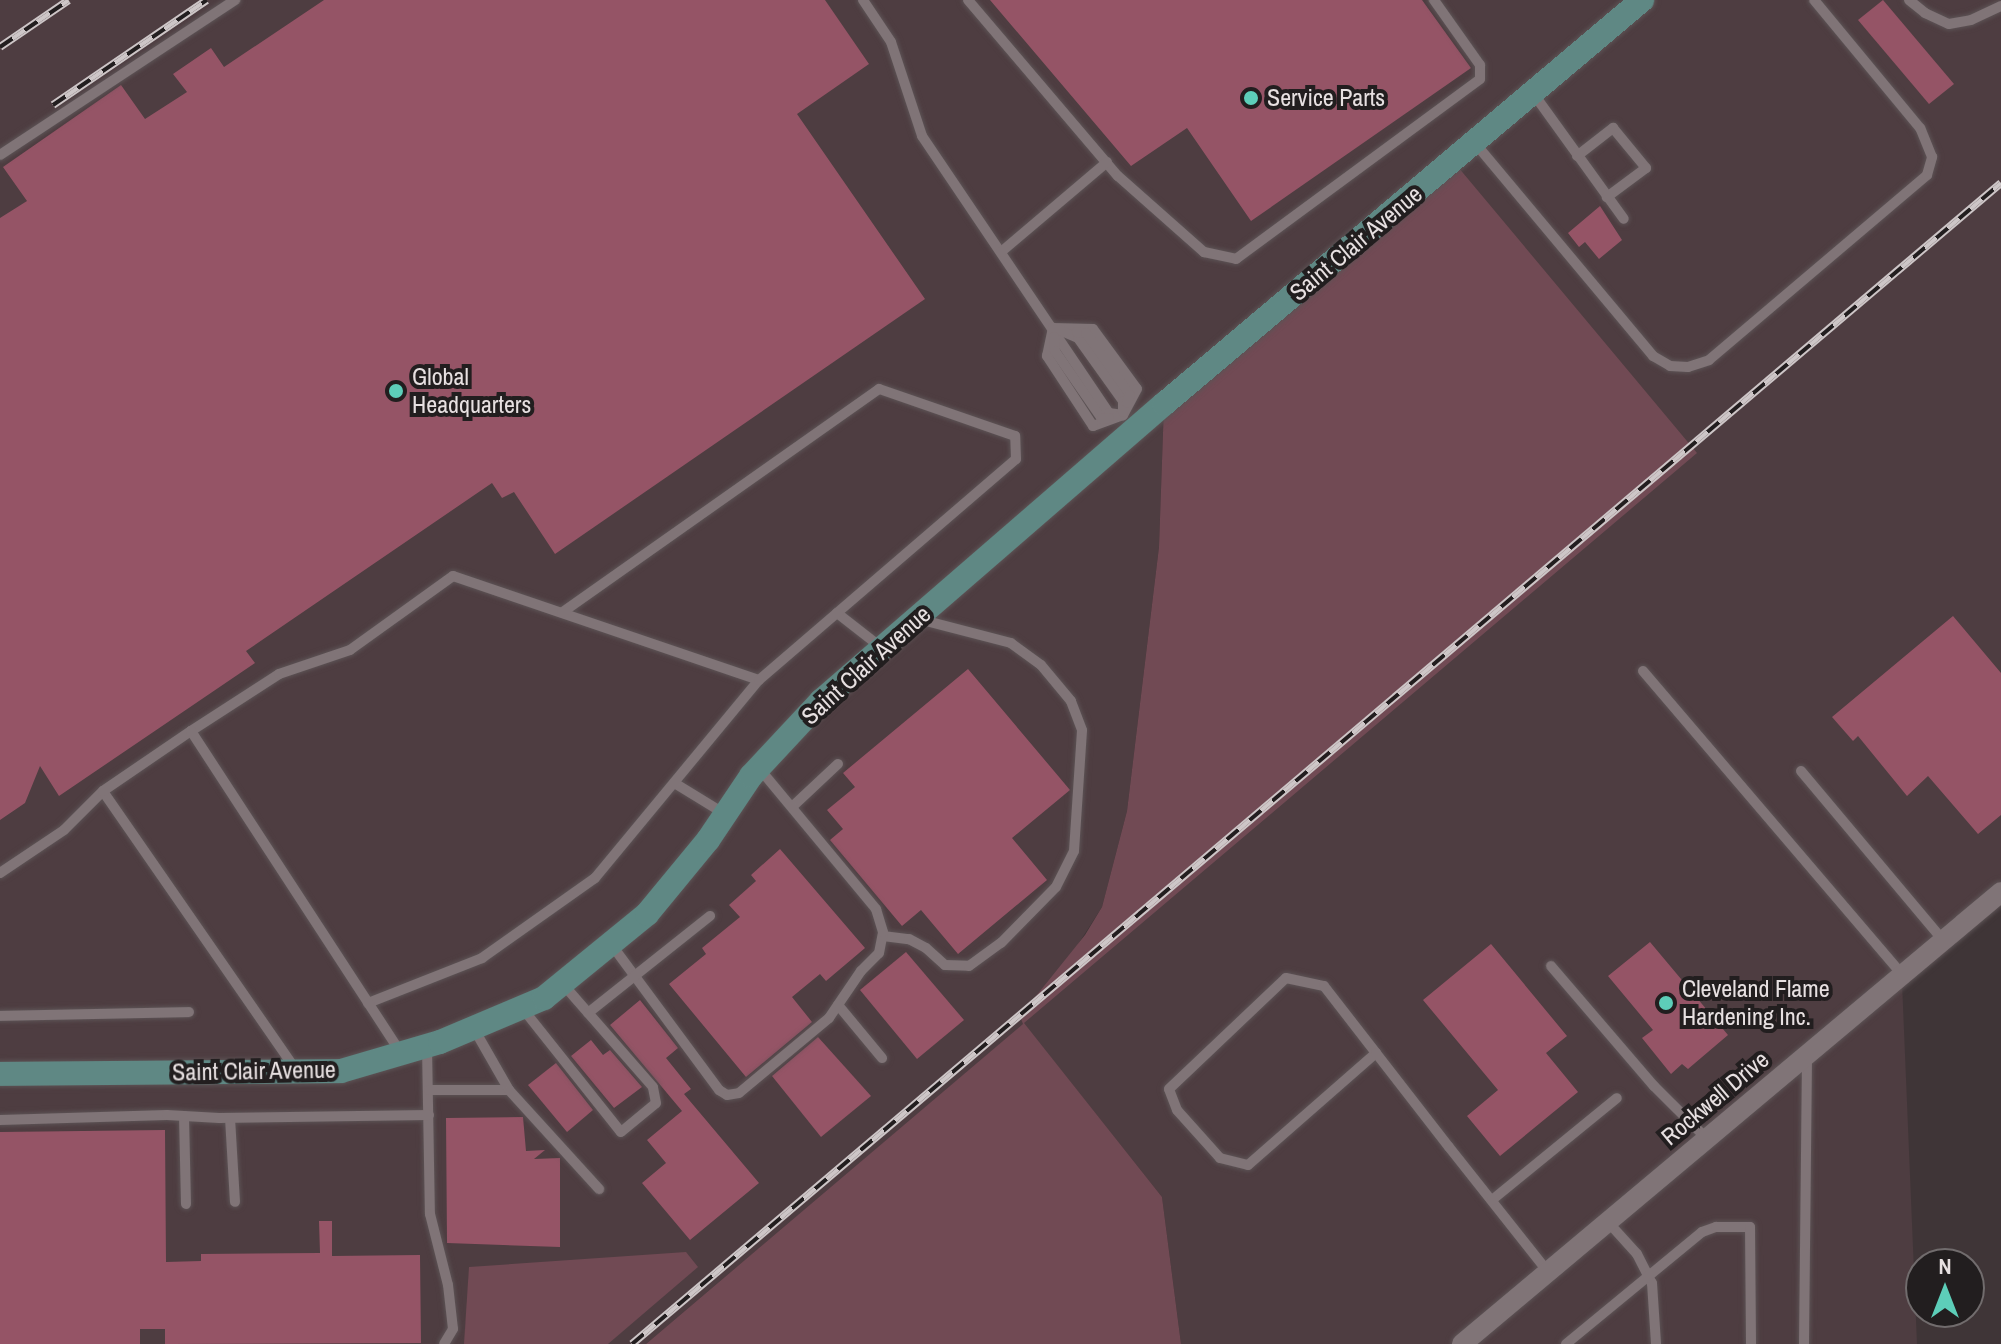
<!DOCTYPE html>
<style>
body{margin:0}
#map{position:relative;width:2001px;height:1344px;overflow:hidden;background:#3f3537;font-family:"Archivo Narrow",sans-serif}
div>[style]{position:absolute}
.built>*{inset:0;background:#4e3d41}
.green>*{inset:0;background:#714a54}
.building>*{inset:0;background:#955466}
.roads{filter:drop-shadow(0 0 2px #5c5355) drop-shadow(0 0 2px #5c5355)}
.lane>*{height:10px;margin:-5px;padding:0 5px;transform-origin:5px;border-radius:5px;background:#807477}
.street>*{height:20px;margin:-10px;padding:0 10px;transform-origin:10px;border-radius:10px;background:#807477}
.secondary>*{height:24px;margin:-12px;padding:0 12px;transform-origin:12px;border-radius:12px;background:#5f8884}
.rail>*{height:8px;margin-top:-4px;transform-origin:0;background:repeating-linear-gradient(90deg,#221e1f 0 15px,#cdc6c7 0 30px);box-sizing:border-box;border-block:2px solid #cdc6c7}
.dots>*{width:22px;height:22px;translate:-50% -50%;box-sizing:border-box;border:4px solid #221e1f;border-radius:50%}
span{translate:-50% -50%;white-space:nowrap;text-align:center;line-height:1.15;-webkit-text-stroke:8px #221e1f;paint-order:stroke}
.poi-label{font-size:24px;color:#e7e0e1}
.left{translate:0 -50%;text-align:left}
.street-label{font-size:24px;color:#e7e0e1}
.north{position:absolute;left:1905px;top:1248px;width:80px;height:80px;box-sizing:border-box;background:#221e1f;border:2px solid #716c6d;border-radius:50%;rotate:0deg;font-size:22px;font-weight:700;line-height:32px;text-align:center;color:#e7e0e1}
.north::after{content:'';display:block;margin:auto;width:28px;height:36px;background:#5dceb9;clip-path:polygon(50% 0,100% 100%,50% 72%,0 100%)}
</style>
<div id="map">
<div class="built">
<i style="clip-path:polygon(evenodd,0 0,2001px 0,2001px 892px,1462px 1344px,1181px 1344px,1162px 1197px,1024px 1024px,646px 1344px,0 1344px,0 0,1164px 404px,1696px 453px,1020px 1016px,1066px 963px,1102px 907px,1127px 811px,1159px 547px,1164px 404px)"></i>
<i style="clip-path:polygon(1902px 982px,1917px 1344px,1470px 1344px)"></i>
</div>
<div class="green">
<i style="clip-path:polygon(1453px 161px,1697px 453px,1024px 1023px,1162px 1197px,1181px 1344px,646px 1344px,1023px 1024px,1020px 1016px,1085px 935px,1102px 907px,1127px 811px,1159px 547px,1164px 404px)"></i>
<i style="clip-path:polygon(686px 1252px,698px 1267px,608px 1344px,464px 1344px,469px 1267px)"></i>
</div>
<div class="building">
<i style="clip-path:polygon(324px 0,825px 0,869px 64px,797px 114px,925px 299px,555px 554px,514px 492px,502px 498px,492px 483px,246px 651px,255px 663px,59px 796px,40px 766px,25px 803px,0 820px,0 218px,27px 201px,3px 167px,121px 85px,145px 119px,187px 92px,173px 74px,211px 48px,224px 67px)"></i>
<i style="clip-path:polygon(990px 0,1422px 0,1471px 68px,1251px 221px,1187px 128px,1131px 166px)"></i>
<i style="clip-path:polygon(1883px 0,1954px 84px,1929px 104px,1858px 20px)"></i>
<i style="clip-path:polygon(1600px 206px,1622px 240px,1599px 259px,1585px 242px,1579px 247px,1568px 233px)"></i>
<i style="clip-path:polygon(1953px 616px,2001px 673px,2001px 815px,1978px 834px,1928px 776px,1907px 796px,1858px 736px,1853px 741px,1832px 717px)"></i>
<i style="clip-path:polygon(968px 669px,1070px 790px,1012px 838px,1047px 880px,958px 954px,921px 910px,902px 926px,830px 840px,843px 829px,827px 810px,855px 787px,843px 773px)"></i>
<i style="clip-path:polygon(780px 849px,865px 948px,826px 981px,820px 974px,792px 997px,812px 1022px,746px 1077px,669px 984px,706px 954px,702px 948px,740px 917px,729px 905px,756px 881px,751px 875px)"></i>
<i style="clip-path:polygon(1650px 942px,1728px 1035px,1688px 1069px,1682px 1064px,1671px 1074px,1642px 1038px,1653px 1030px,1608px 976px)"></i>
<i style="clip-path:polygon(1491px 944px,1567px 1036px,1546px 1053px,1578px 1092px,1500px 1156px,1467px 1116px,1498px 1090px,1423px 1000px)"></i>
<i style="clip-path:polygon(906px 952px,964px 1020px,917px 1059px,860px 990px)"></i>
<i style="clip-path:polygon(640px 1000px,678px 1048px,666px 1058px,691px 1089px,684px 1094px,759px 1183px,690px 1240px,642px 1183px,666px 1163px,647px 1140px,682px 1111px,610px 1025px)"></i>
<i style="clip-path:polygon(818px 1037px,871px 1096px,821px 1137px,772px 1076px)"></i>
<i style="clip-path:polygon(591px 1040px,603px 1055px,610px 1050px,642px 1087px,614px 1108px,571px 1056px)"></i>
<i style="clip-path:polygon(556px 1063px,593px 1110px,567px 1132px,528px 1085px)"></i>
<i style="clip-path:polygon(523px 1117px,526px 1151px,545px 1150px,534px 1159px,560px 1158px,560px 1247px,447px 1243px,446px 1118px)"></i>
<i style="clip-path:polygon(165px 1130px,166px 1262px,201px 1261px,201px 1254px,320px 1253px,319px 1221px,332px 1221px,332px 1256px,420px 1255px,421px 1343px,165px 1344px,165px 1329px,140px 1329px,140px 1344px,0 1344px,0 1132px)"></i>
</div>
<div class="roads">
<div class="lane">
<i style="left:863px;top:0;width:50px;rotate:56.3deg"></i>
<i style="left:891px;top:42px;width:99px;rotate:71.7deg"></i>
<i style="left:922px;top:136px;width:334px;rotate:56deg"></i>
<i style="left:1109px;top:413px;width:14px;rotate:8deg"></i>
<i style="left:968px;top:0;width:231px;rotate:49.6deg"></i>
<i style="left:1118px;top:176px;width:115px;rotate:41.5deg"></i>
<i style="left:1204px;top:252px;width:33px;rotate:12deg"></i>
<i style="left:1236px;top:259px;width:303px;rotate:-36.4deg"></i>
<i style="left:1480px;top:79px;width:14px;rotate:-90deg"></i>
<i style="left:1480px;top:65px;width:80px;rotate:-125.3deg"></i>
<i style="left:1909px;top:0;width:21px;rotate:39deg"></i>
<i style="left:1925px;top:13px;width:26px;rotate:25deg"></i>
<i style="left:1949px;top:24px;width:22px;rotate:-10deg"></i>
<i style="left:1971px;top:20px;width:33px;rotate:-25deg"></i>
<i style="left:1533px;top:93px;width:155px;rotate:54.2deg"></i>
<i style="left:1475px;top:143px;width:278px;rotate:50.1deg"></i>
<i style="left:1653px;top:356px;width:20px;rotate:30deg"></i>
<i style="left:1670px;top:366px;width:18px;rotate:3deg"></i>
<i style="left:1688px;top:367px;width:22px;rotate:-18deg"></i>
<i style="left:1709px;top:360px;width:286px;rotate:-40.3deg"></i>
<i style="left:1927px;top:175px;width:19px;rotate:-74deg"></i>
<i style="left:1932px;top:157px;width:31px;rotate:-112deg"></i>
<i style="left:1920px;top:128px;width:166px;rotate:-129.6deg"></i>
<i style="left:0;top:155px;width:282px;rotate:-33.4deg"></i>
<i style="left:1577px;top:156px;width:46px;rotate:-37.9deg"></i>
<i style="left:1613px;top:128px;width:52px;rotate:50.5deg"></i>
<i style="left:1646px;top:168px;width:49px;rotate:143.4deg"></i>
<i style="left:1001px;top:252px;width:139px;rotate:-40.3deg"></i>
<i style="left:1053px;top:328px;width:40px;rotate:1.4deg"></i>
<i style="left:1093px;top:329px;width:74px;rotate:53.7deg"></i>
<i style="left:1137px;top:389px;width:30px;rotate:118deg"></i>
<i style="left:1123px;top:415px;width:32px;rotate:160deg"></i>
<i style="left:1093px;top:426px;width:84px;rotate:-123.3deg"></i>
<i style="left:1047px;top:356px;width:29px;rotate:-78deg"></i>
<i style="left:1059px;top:330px;width:21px;rotate:23deg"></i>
<i style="left:1078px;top:338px;width:77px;rotate:54.5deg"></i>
<i style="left:1123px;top:401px;width:11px;rotate:90deg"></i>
<i style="left:1077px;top:332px;width:9px;rotate:6deg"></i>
<i style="left:1086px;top:333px;width:76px;rotate:54.6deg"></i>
<i style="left:1130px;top:395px;width:8px;rotate:113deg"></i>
<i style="left:1054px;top:337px;width:14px;rotate:86deg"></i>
<i style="left:1055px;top:351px;width:83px;rotate:55.3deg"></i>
<i style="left:1102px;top:419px;width:7px;rotate:-8deg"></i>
<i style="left:837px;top:613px;width:57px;rotate:37.9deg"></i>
<i style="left:1643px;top:671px;width:400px;rotate:49.5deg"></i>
<i style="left:191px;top:731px;width:105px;rotate:-32.9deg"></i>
<i style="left:279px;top:674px;width:75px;rotate:-18.7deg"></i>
<i style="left:350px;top:650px;width:127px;rotate:-35.7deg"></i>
<i style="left:453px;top:576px;width:323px;rotate:18.8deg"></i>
<i style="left:1801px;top:771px;width:221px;rotate:50deg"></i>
<i style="left:676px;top:784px;width:57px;rotate:31.5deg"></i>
<i style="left:792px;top:807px;width:63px;rotate:-43.1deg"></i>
<i style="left:0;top:873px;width:77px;rotate:-33.9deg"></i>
<i style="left:64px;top:830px;width:55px;rotate:-45deg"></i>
<i style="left:883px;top:936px;width:26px;rotate:7deg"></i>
<i style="left:909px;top:939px;width:19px;rotate:28deg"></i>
<i style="left:926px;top:948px;width:25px;rotate:42deg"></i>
<i style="left:945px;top:965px;width:24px;rotate:2deg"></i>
<i style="left:969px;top:966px;width:39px;rotate:-36deg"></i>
<i style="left:1001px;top:943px;width:78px;rotate:-45.5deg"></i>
<i style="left:1056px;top:887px;width:40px;rotate:-63.4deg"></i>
<i style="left:1074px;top:851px;width:121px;rotate:-86.2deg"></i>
<i style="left:1082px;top:730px;width:31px;rotate:-111deg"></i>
<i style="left:1071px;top:701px;width:47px;rotate:-129.8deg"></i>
<i style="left:1041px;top:665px;width:37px;rotate:-144deg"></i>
<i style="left:1011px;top:643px;width:95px;rotate:-165.4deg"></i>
<i style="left:611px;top:944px;width:182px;rotate:53.5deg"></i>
<i style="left:719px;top:1090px;width:9px;rotate:32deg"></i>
<i style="left:727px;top:1095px;width:12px;rotate:-9deg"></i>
<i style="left:739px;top:1093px;width:117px;rotate:-39.8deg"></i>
<i style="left:829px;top:1018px;width:57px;rotate:-55.8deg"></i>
<i style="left:861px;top:971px;width:25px;rotate:-45deg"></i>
<i style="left:879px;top:953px;width:21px;rotate:-79deg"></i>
<i style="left:883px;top:932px;width:24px;rotate:-107deg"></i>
<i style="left:876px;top:909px;width:183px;rotate:-129.7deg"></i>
<i style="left:1551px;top:966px;width:158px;rotate:49.4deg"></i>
<i style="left:1654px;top:1086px;width:75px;rotate:45deg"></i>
<i style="left:368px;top:1003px;width:123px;rotate:-21.5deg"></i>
<i style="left:482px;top:958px;width:138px;rotate:-35.3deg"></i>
<i style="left:595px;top:878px;width:257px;rotate:-50.4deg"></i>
<i style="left:759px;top:680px;width:339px;rotate:-40.7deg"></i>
<i style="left:1016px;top:459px;width:23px;rotate:-92deg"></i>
<i style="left:1015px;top:436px;width:144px;rotate:-160.9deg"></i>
<i style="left:879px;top:389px;width:388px;rotate:144.8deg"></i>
<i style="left:838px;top:1005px;width:69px;rotate:50.3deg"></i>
<i style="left:523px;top:1009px;width:157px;rotate:51.5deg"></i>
<i style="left:621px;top:1132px;width:45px;rotate:-39.6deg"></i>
<i style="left:656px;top:1103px;width:16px;rotate:-101deg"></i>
<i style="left:653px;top:1087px;width:138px;rotate:-131.2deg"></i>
<i style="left:588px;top:1013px;width:156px;rotate:-38.5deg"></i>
<i style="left:0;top:1016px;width:189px;rotate:-1.2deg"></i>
<i style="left:427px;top:1047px;width:167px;rotate:89deg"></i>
<i style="left:430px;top:1214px;width:73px;rotate:75.8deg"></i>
<i style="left:448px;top:1285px;width:44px;rotate:83.5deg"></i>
<i style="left:453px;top:1329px;width:17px;rotate:121deg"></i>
<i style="left:1376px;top:1053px;width:170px;rotate:138.8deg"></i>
<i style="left:1248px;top:1165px;width:29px;rotate:-166deg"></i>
<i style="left:1220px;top:1158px;width:64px;rotate:-131.9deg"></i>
<i style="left:1177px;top:1110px;width:22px;rotate:-111deg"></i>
<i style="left:1169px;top:1089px;width:161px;rotate:-43.5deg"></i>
<i style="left:1286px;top:978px;width:39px;rotate:12deg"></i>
<i style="left:1324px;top:986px;width:85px;rotate:52.2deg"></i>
<i style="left:1376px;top:1053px;width:119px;rotate:52.2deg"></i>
<i style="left:1449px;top:1147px;width:159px;rotate:51.6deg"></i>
<i style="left:296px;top:1070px;width:339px;rotate:-124.7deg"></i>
<i style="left:103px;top:791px;width:107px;rotate:-34.3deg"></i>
<i style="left:191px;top:731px;width:382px;rotate:56.9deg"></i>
<i style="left:429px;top:1090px;width:80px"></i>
<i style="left:509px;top:1090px;width:70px;rotate:-119.8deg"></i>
<i style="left:509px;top:1090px;width:134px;rotate:47.7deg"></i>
<i style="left:184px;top:1116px;width:88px;rotate:88.7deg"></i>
<i style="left:230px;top:1118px;width:84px;rotate:86.6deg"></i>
<i style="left:0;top:1120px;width:167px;rotate:-1.7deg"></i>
<i style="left:167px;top:1115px;width:52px;rotate:3.3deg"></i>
<i style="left:219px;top:1118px;width:210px;rotate:-0.8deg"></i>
<i style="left:1492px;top:1200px;width:161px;rotate:-39.2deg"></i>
<i style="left:1608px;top:1222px;width:43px;rotate:47.8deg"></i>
<i style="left:1637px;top:1254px;width:33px;rotate:63deg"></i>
<i style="left:1652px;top:1283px;width:61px;rotate:86.2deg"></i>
<i style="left:1566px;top:1344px;width:176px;rotate:-39.5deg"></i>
<i style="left:1702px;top:1232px;width:15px;rotate:-20deg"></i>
<i style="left:1716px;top:1227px;width:34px"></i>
<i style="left:1750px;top:1227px;width:117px;rotate:89.5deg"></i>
<i style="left:1804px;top:1344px;width:289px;rotate:-89.4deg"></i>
</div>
<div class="street">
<i style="left:1462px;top:1344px;width:703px;rotate:-39.98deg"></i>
</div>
<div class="secondary">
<i style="left:0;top:1074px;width:341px;rotate:-0.5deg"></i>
<i style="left:341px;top:1071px;width:103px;rotate:-16.3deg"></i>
<i style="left:440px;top:1042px;width:113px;rotate:-22.9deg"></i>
<i style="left:544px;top:998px;width:133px;rotate:-39.2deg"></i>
<i style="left:647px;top:914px;width:96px;rotate:-50.5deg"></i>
<i style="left:708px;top:840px;width:77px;rotate:-56.1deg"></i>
<i style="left:751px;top:776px;width:103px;rotate:-47deg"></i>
<i style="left:821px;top:701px;width:454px;rotate:-40.9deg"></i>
<i style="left:1164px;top:404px;width:626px;rotate:-40.2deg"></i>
</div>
</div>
<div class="rail">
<i style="left:0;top:47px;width:83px;rotate:-34.3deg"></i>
<i style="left:53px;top:105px;width:186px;rotate:-34.3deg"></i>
<i style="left:632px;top:1344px;width:1795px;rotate:-40.3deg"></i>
</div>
<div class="dots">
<i style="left:1251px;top:98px;background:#5dceb9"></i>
<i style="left:396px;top:391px;background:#5dceb9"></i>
<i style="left:1666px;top:1003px;background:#5dceb9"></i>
</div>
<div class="poi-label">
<span class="left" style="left:1267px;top:98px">Service Parts</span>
<span class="left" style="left:412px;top:391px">Global<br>Headquarters</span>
<span class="left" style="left:1682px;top:1003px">Cleveland Flame<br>Hardening Inc.</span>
</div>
<div class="street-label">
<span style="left:1356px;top:243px;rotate:-40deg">Saint Clair Avenue</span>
<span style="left:866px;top:665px;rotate:-42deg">Saint Clair Avenue</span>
<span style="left:254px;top:1071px;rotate:-1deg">Saint Clair Avenue</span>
<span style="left:1715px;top:1098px;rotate:-40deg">Rockwell Drive</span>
</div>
<div class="north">N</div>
</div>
